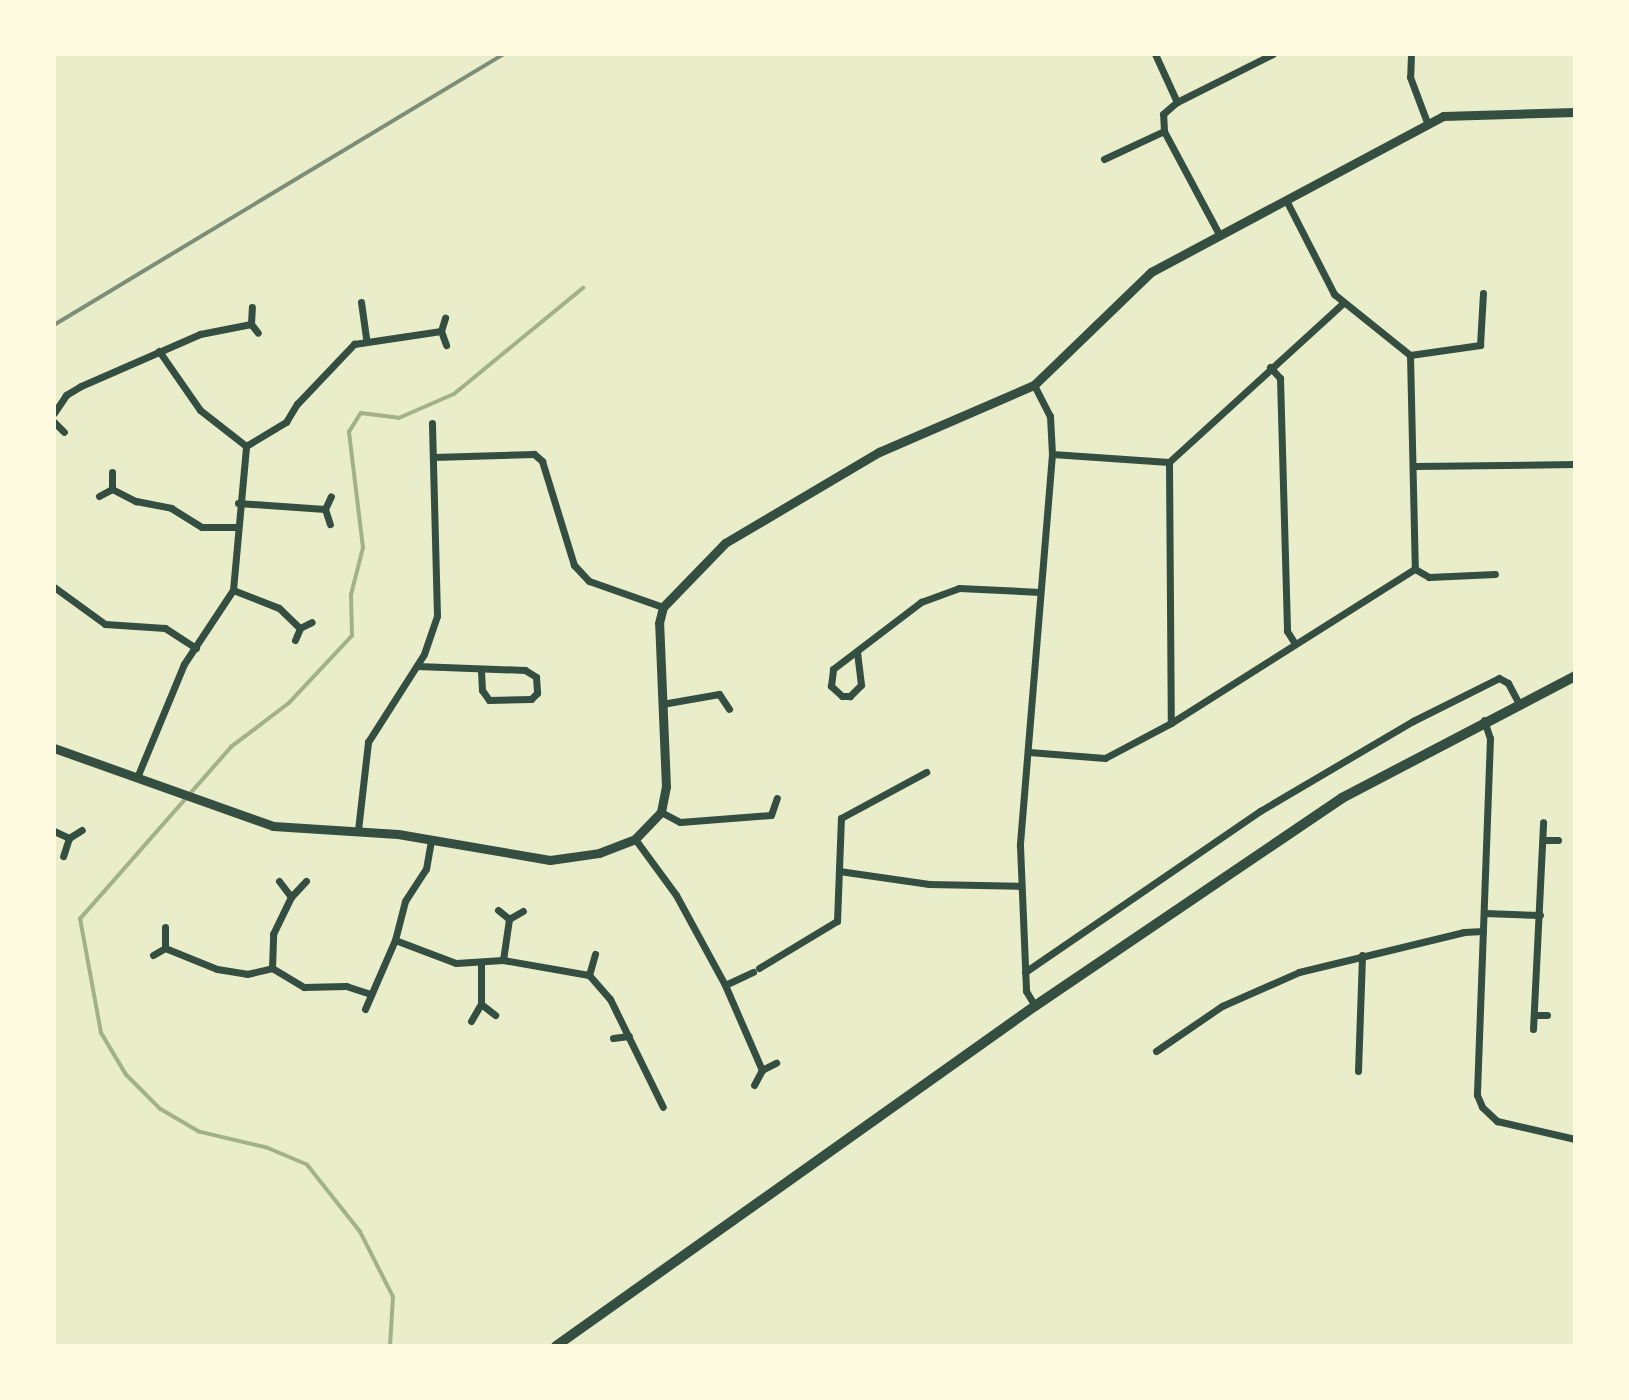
<!DOCTYPE html>
<style>
body{margin:0}
#map{position:relative;width:1629px;height:1400px;overflow:hidden;background:#e9edc9;font-family:Helvetica,sans-serif}
div>[style]{position:absolute}
.stream>*{height:3.5px;margin:-1.75px;padding:0 1.75px;transform-origin:1.75px;border-radius:1.75px;background:#a3b18a}
.minor>*{height:7px;margin:-3.5px;padding:0 3.5px;transform-origin:3.5px;border-radius:3.5px;background:#344e41}
.tertiary>*{height:9px;margin:-4.5px;padding:0 4.5px;transform-origin:4.5px;border-radius:4.5px;background:#344e41}
.primary>*{height:10px;margin:-5px;padding:0 5px;transform-origin:5px;border-radius:5px;background:#344e41}
.rail>*{height:3.5px;margin:-1.75px;padding:0 1.75px;transform-origin:1.75px;border-radius:1.75px;background:#7c8e77}
span{translate:-50% -50%;white-space:nowrap;text-align:center;line-height:1.15;-webkit-text-stroke:6px #fefae0;paint-order:stroke}
.frame{position:absolute;inset:0;border:56px solid #fefae0;pointer-events:none}
</style>
<div id="map">
<div class="stream">
<i style="left:390px;top:1346px;width:49px;rotate:-86.5deg"></i>
<i style="left:393px;top:1297px;width:73px;rotate:-116.9deg"></i>
<i style="left:360px;top:1232px;width:85px;rotate:-128.3deg"></i>
<i style="left:307px;top:1165px;width:43px;rotate:-157deg"></i>
<i style="left:267px;top:1148px;width:70px;rotate:-166.8deg"></i>
<i style="left:199px;top:1132px;width:45px;rotate:-149.5deg"></i>
<i style="left:160px;top:1109px;width:48px;rotate:-135deg"></i>
<i style="left:126px;top:1075px;width:49px;rotate:-120.8deg"></i>
<i style="left:101px;top:1033px;width:116px;rotate:-100.4deg"></i>
<i style="left:80px;top:919px;width:229px;rotate:-48.7deg"></i>
<i style="left:231px;top:747px;width:73px;rotate:-37.2deg"></i>
<i style="left:289px;top:703px;width:92px;rotate:-46.8deg"></i>
<i style="left:352px;top:636px;width:41px;rotate:-91.4deg"></i>
<i style="left:351px;top:595px;width:49px;rotate:-75.7deg"></i>
<i style="left:363px;top:548px;width:117px;rotate:-96.9deg"></i>
<i style="left:349px;top:432px;width:22px;rotate:-58deg"></i>
<i style="left:361px;top:413px;width:38px;rotate:7deg"></i>
<i style="left:399px;top:418px;width:60px;rotate:-23.6deg"></i>
<i style="left:454px;top:394px;width:167px;rotate:-39.4deg"></i>
</div>
<div class="minor">
<i style="left:1155px;top:54px;width:53px;rotate:65.4deg"></i>
<i style="left:1411px;top:54px;width:23px;rotate:92deg"></i>
<i style="left:1410px;top:77px;width:51px;rotate:69.4deg"></i>
<i style="left:1104px;top:159px;width:66px;rotate:-25deg"></i>
<i style="left:1286px;top:200px;width:106px;rotate:62.9deg"></i>
<i style="left:1334px;top:294px;width:97px;rotate:38.8deg"></i>
<i style="left:1410px;top:355px;width:214px;rotate:88.7deg"></i>
<i style="left:1220px;top:236px;width:119px;rotate:-118.1deg"></i>
<i style="left:1164px;top:131px;width:17px;rotate:-93deg"></i>
<i style="left:1163px;top:114px;width:18px;rotate:-41deg"></i>
<i style="left:1177px;top:102px;width:107px;rotate:-26.6deg"></i>
<i style="left:361px;top:302px;width:37px;rotate:82deg"></i>
<i style="left:251px;top:324px;width:17px;rotate:-87deg"></i>
<i style="left:441px;top:331px;width:15px;rotate:70deg"></i>
<i style="left:1410px;top:355px;width:71px;rotate:-8.1deg"></i>
<i style="left:1480px;top:345px;width:52px;rotate:-86.7deg"></i>
<i style="left:1270px;top:367px;width:15px;rotate:48deg"></i>
<i style="left:1280px;top:378px;width:253px;rotate:88.4deg"></i>
<i style="left:1287px;top:631px;width:15px;rotate:58deg"></i>
<i style="left:1034px;top:385px;width:35px;rotate:63deg"></i>
<i style="left:1050px;top:416px;width:38px;rotate:87deg"></i>
<i style="left:1052px;top:454px;width:393px;rotate:94.7deg"></i>
<i style="left:1020px;top:846px;width:145px;rotate:87.6deg"></i>
<i style="left:1026px;top:991px;width:17px;rotate:59deg"></i>
<i style="left:54px;top:413px;width:22px;rotate:-56deg"></i>
<i style="left:66px;top:395px;width:17px;rotate:-31deg"></i>
<i style="left:81px;top:386px;width:130px;rotate:-23.6deg"></i>
<i style="left:200px;top:334px;width:52px;rotate:-11.1deg"></i>
<i style="left:251px;top:324px;width:11px;rotate:52deg"></i>
<i style="left:54px;top:422px;width:14px;rotate:45deg"></i>
<i style="left:246px;top:446px;width:47px;rotate:-31deg"></i>
<i style="left:286px;top:422px;width:21px;rotate:-59deg"></i>
<i style="left:297px;top:404px;width:83px;rotate:-46.5deg"></i>
<i style="left:354px;top:344px;width:88px;rotate:-8.5deg"></i>
<i style="left:441px;top:331px;width:14px;rotate:-73deg"></i>
<i style="left:1052px;top:454px;width:117px;rotate:3.9deg"></i>
<i style="left:1169px;top:462px;width:236px;rotate:-42.4deg"></i>
<i style="left:433px;top:457px;width:101px;rotate:-1.7deg"></i>
<i style="left:534px;top:454px;width:11px;rotate:41deg"></i>
<i style="left:542px;top:461px;width:109px;rotate:72.9deg"></i>
<i style="left:574px;top:565px;width:22px;rotate:47deg"></i>
<i style="left:589px;top:581px;width:78px;rotate:19.4deg"></i>
<i style="left:1169px;top:462px;width:261px;rotate:89.6deg"></i>
<i style="left:1416px;top:466px;width:159px;rotate:-0.7deg"></i>
<i style="left:112px;top:472px;width:17px;rotate:90deg"></i>
<i style="left:112px;top:489px;width:27px;rotate:27deg"></i>
<i style="left:136px;top:501px;width:36px;rotate:11deg"></i>
<i style="left:171px;top:508px;width:36px;rotate:32deg"></i>
<i style="left:202px;top:527px;width:34px"></i>
<i style="left:99px;top:496px;width:15px;rotate:-28deg"></i>
<i style="left:238px;top:503px;width:87px;rotate:3.9deg"></i>
<i style="left:325px;top:509px;width:14px;rotate:-65deg"></i>
<i style="left:325px;top:509px;width:16px;rotate:72deg"></i>
<i style="left:1415px;top:569px;width:16px;rotate:30deg"></i>
<i style="left:1429px;top:577px;width:66px;rotate:-2.6deg"></i>
<i style="left:54px;top:587px;width:63px;rotate:36deg"></i>
<i style="left:105px;top:624px;width:60px;rotate:3.8deg"></i>
<i style="left:165px;top:628px;width:37px;rotate:33deg"></i>
<i style="left:233px;top:590px;width:49px;rotate:21.4deg"></i>
<i style="left:279px;top:608px;width:29px;rotate:44deg"></i>
<i style="left:300px;top:628px;width:13px;rotate:-27deg"></i>
<i style="left:295px;top:640px;width:13px;rotate:-67deg"></i>
<i style="left:857px;top:652px;width:33px;rotate:83deg"></i>
<i style="left:861px;top:685px;width:16px;rotate:135deg"></i>
<i style="left:850px;top:696px;width:8px;rotate:180deg"></i>
<i style="left:842px;top:696px;width:15px;rotate:-138deg"></i>
<i style="left:831px;top:686px;width:17px;rotate:-83deg"></i>
<i style="left:833px;top:669px;width:111px;rotate:-37.3deg"></i>
<i style="left:921px;top:602px;width:40px;rotate:-20.2deg"></i>
<i style="left:959px;top:588px;width:81px;rotate:2.8deg"></i>
<i style="left:417px;top:666px;width:108px;rotate:2.1deg"></i>
<i style="left:525px;top:670px;width:13px;rotate:32deg"></i>
<i style="left:536px;top:677px;width:16px;rotate:86deg"></i>
<i style="left:537px;top:693px;width:8px;rotate:135deg"></i>
<i style="left:531px;top:699px;width:42px;rotate:178.6deg"></i>
<i style="left:489px;top:700px;width:12px;rotate:-125deg"></i>
<i style="left:482px;top:690px;width:19px;rotate:-93deg"></i>
<i style="left:662px;top:704px;width:58px;rotate:-10deg"></i>
<i style="left:719px;top:694px;width:18px;rotate:56deg"></i>
<i style="left:1484px;top:720px;width:19px;rotate:72deg"></i>
<i style="left:1490px;top:738px;width:357px;rotate:92.1deg"></i>
<i style="left:1477px;top:1095px;width:13px;rotate:67deg"></i>
<i style="left:1482px;top:1107px;width:21px;rotate:43deg"></i>
<i style="left:1497px;top:1121px;width:80px;rotate:13deg"></i>
<i style="left:1029px;top:752px;width:76px;rotate:4.5deg"></i>
<i style="left:1105px;top:758px;width:75px;rotate:-27.9deg"></i>
<i style="left:1171px;top:723px;width:289px;rotate:-32.3deg"></i>
<i style="left:138px;top:775px;width:120px;rotate:-67.5deg"></i>
<i style="left:184px;top:664px;width:89px;rotate:-56.5deg"></i>
<i style="left:233px;top:590px;width:145px;rotate:-84.8deg"></i>
<i style="left:246px;top:446px;width:58px;rotate:-142deg"></i>
<i style="left:200px;top:410px;width:72px;rotate:-124.8deg"></i>
<i style="left:661px;top:812px;width:21px;rotate:28deg"></i>
<i style="left:680px;top:822px;width:91px;rotate:-4.4deg"></i>
<i style="left:771px;top:815px;width:18px;rotate:-71deg"></i>
<i style="left:358px;top:830px;width:89px;rotate:-83.5deg"></i>
<i style="left:368px;top:742px;width:104px;rotate:-57.5deg"></i>
<i style="left:424px;top:654px;width:40px;rotate:-71.1deg"></i>
<i style="left:437px;top:616px;width:193px;rotate:-91.5deg"></i>
<i style="left:54px;top:831px;width:17px;rotate:25deg"></i>
<i style="left:69px;top:838px;width:19px;rotate:108deg"></i>
<i style="left:69px;top:838px;width:15px;rotate:-32deg"></i>
<i style="left:635px;top:839px;width:69px;rotate:53.8deg"></i>
<i style="left:676px;top:895px;width:102px;rotate:61.4deg"></i>
<i style="left:725px;top:985px;width:93px;rotate:66.5deg"></i>
<i style="left:762px;top:1070px;width:17px;rotate:118deg"></i>
<i style="left:1543px;top:840px;width:15px"></i>
<i style="left:839px;top:871px;width:91px;rotate:8.2deg"></i>
<i style="left:929px;top:884px;width:92px;rotate:1.2deg"></i>
<i style="left:279px;top:881px;width:20px;rotate:53deg"></i>
<i style="left:498px;top:910px;width:14px;rotate:39deg"></i>
<i style="left:509px;top:919px;width:41px;rotate:98.3deg"></i>
<i style="left:1484px;top:913px;width:56px;rotate:2deg"></i>
<i style="left:509px;top:919px;width:16px;rotate:-30deg"></i>
<i style="left:165px;top:927px;width:21px;rotate:90deg"></i>
<i style="left:165px;top:948px;width:56px;rotate:22deg"></i>
<i style="left:217px;top:969px;width:30px;rotate:9deg"></i>
<i style="left:247px;top:974px;width:26px;rotate:-13deg"></i>
<i style="left:272px;top:968px;width:37px;rotate:31deg"></i>
<i style="left:304px;top:987px;width:42px;rotate:-1.4deg"></i>
<i style="left:346px;top:986px;width:25px;rotate:18deg"></i>
<i style="left:395px;top:940px;width:65px;rotate:20.7deg"></i>
<i style="left:456px;top:963px;width:47px;rotate:-3.7deg"></i>
<i style="left:503px;top:960px;width:87px;rotate:9.9deg"></i>
<i style="left:589px;top:975px;width:32px;rotate:49deg"></i>
<i style="left:610px;top:999px;width:120px;rotate:63.9deg"></i>
<i style="left:153px;top:955px;width:14px;rotate:-30deg"></i>
<i style="left:272px;top:968px;width:34px;rotate:-88deg"></i>
<i style="left:273px;top:934px;width:41px;rotate:-64.1deg"></i>
<i style="left:291px;top:897px;width:22px;rotate:-47deg"></i>
<i style="left:759px;top:968px;width:91px;rotate:-31.1deg"></i>
<i style="left:837px;top:921px;width:103px;rotate:-87.8deg"></i>
<i style="left:841px;top:818px;width:97px;rotate:-28.4deg"></i>
<i style="left:1025px;top:972px;width:285px;rotate:-34.4deg"></i>
<i style="left:1260px;top:811px;width:178px;rotate:-30.5deg"></i>
<i style="left:1413px;top:721px;width:96px;rotate:-26.6deg"></i>
<i style="left:1499px;top:678px;width:10px;rotate:29deg"></i>
<i style="left:1508px;top:683px;width:21px;rotate:62deg"></i>
<i style="left:589px;top:975px;width:22px;rotate:-74deg"></i>
<i style="left:725px;top:985px;width:31px;rotate:-25deg"></i>
<i style="left:481px;top:1004px;width:18px;rotate:38deg"></i>
<i style="left:365px;top:1009px;width:75px;rotate:-66.5deg"></i>
<i style="left:395px;top:940px;width:40px;rotate:-75.6deg"></i>
<i style="left:405px;top:901px;width:38px;rotate:-57deg"></i>
<i style="left:426px;top:869px;width:29px;rotate:-80deg"></i>
<i style="left:1534px;top:1015px;width:13px"></i>
<i style="left:471px;top:1021px;width:20px;rotate:-60deg"></i>
<i style="left:481px;top:1004px;width:40px;rotate:-90deg"></i>
<i style="left:1533px;top:1029px;width:207px;rotate:-87.2deg"></i>
<i style="left:613px;top:1038px;width:16px;rotate:-7deg"></i>
<i style="left:1156px;top:1051px;width:80px;rotate:-34.3deg"></i>
<i style="left:1222px;top:1006px;width:84px;rotate:-23.8deg"></i>
<i style="left:1299px;top:972px;width:170px;rotate:-13.6deg"></i>
<i style="left:1464px;top:932px;width:19px;rotate:-3deg"></i>
<i style="left:762px;top:1070px;width:16px;rotate:-27deg"></i>
<i style="left:1358px;top:1071px;width:116px;rotate:-88deg"></i>
</div>
<div class="tertiary">
<i style="left:54px;top:748px;width:232px;rotate:19.6deg"></i>
<i style="left:273px;top:826px;width:125px;rotate:3.7deg"></i>
<i style="left:398px;top:834px;width:154px;rotate:9.7deg"></i>
<i style="left:550px;top:860px;width:49px;rotate:-8.1deg"></i>
<i style="left:599px;top:853px;width:39px;rotate:-21deg"></i>
<i style="left:635px;top:839px;width:37px;rotate:-46deg"></i>
<i style="left:661px;top:812px;width:25px;rotate:-79deg"></i>
<i style="left:666px;top:787px;width:164px;rotate:-92.4deg"></i>
<i style="left:659px;top:623px;width:16px;rotate:-76deg"></i>
<i style="left:663px;top:607px;width:89px;rotate:-45.9deg"></i>
<i style="left:725px;top:543px;width:179px;rotate:-30.6deg"></i>
<i style="left:879px;top:452px;width:169px;rotate:-23.4deg"></i>
<i style="left:1034px;top:385px;width:163px;rotate:-44deg"></i>
<i style="left:1151px;top:272px;width:331px;rotate:-28.1deg"></i>
<i style="left:1443px;top:116px;width:132px;rotate:-1.7deg"></i>
</div>
<div class="primary">
<i style="left:556px;top:1346px;width:587px;rotate:-35.37deg"></i>
<i style="left:1035px;top:1006px;width:371px;rotate:-34.1deg"></i>
<i style="left:1342px;top:798px;width:263px;rotate:-27.6deg"></i>
</div>
<div class="rail">
<i style="left:54px;top:325px;width:525px;rotate:-31.06deg"></i>
</div>
<div class="frame"></div>
</div>
